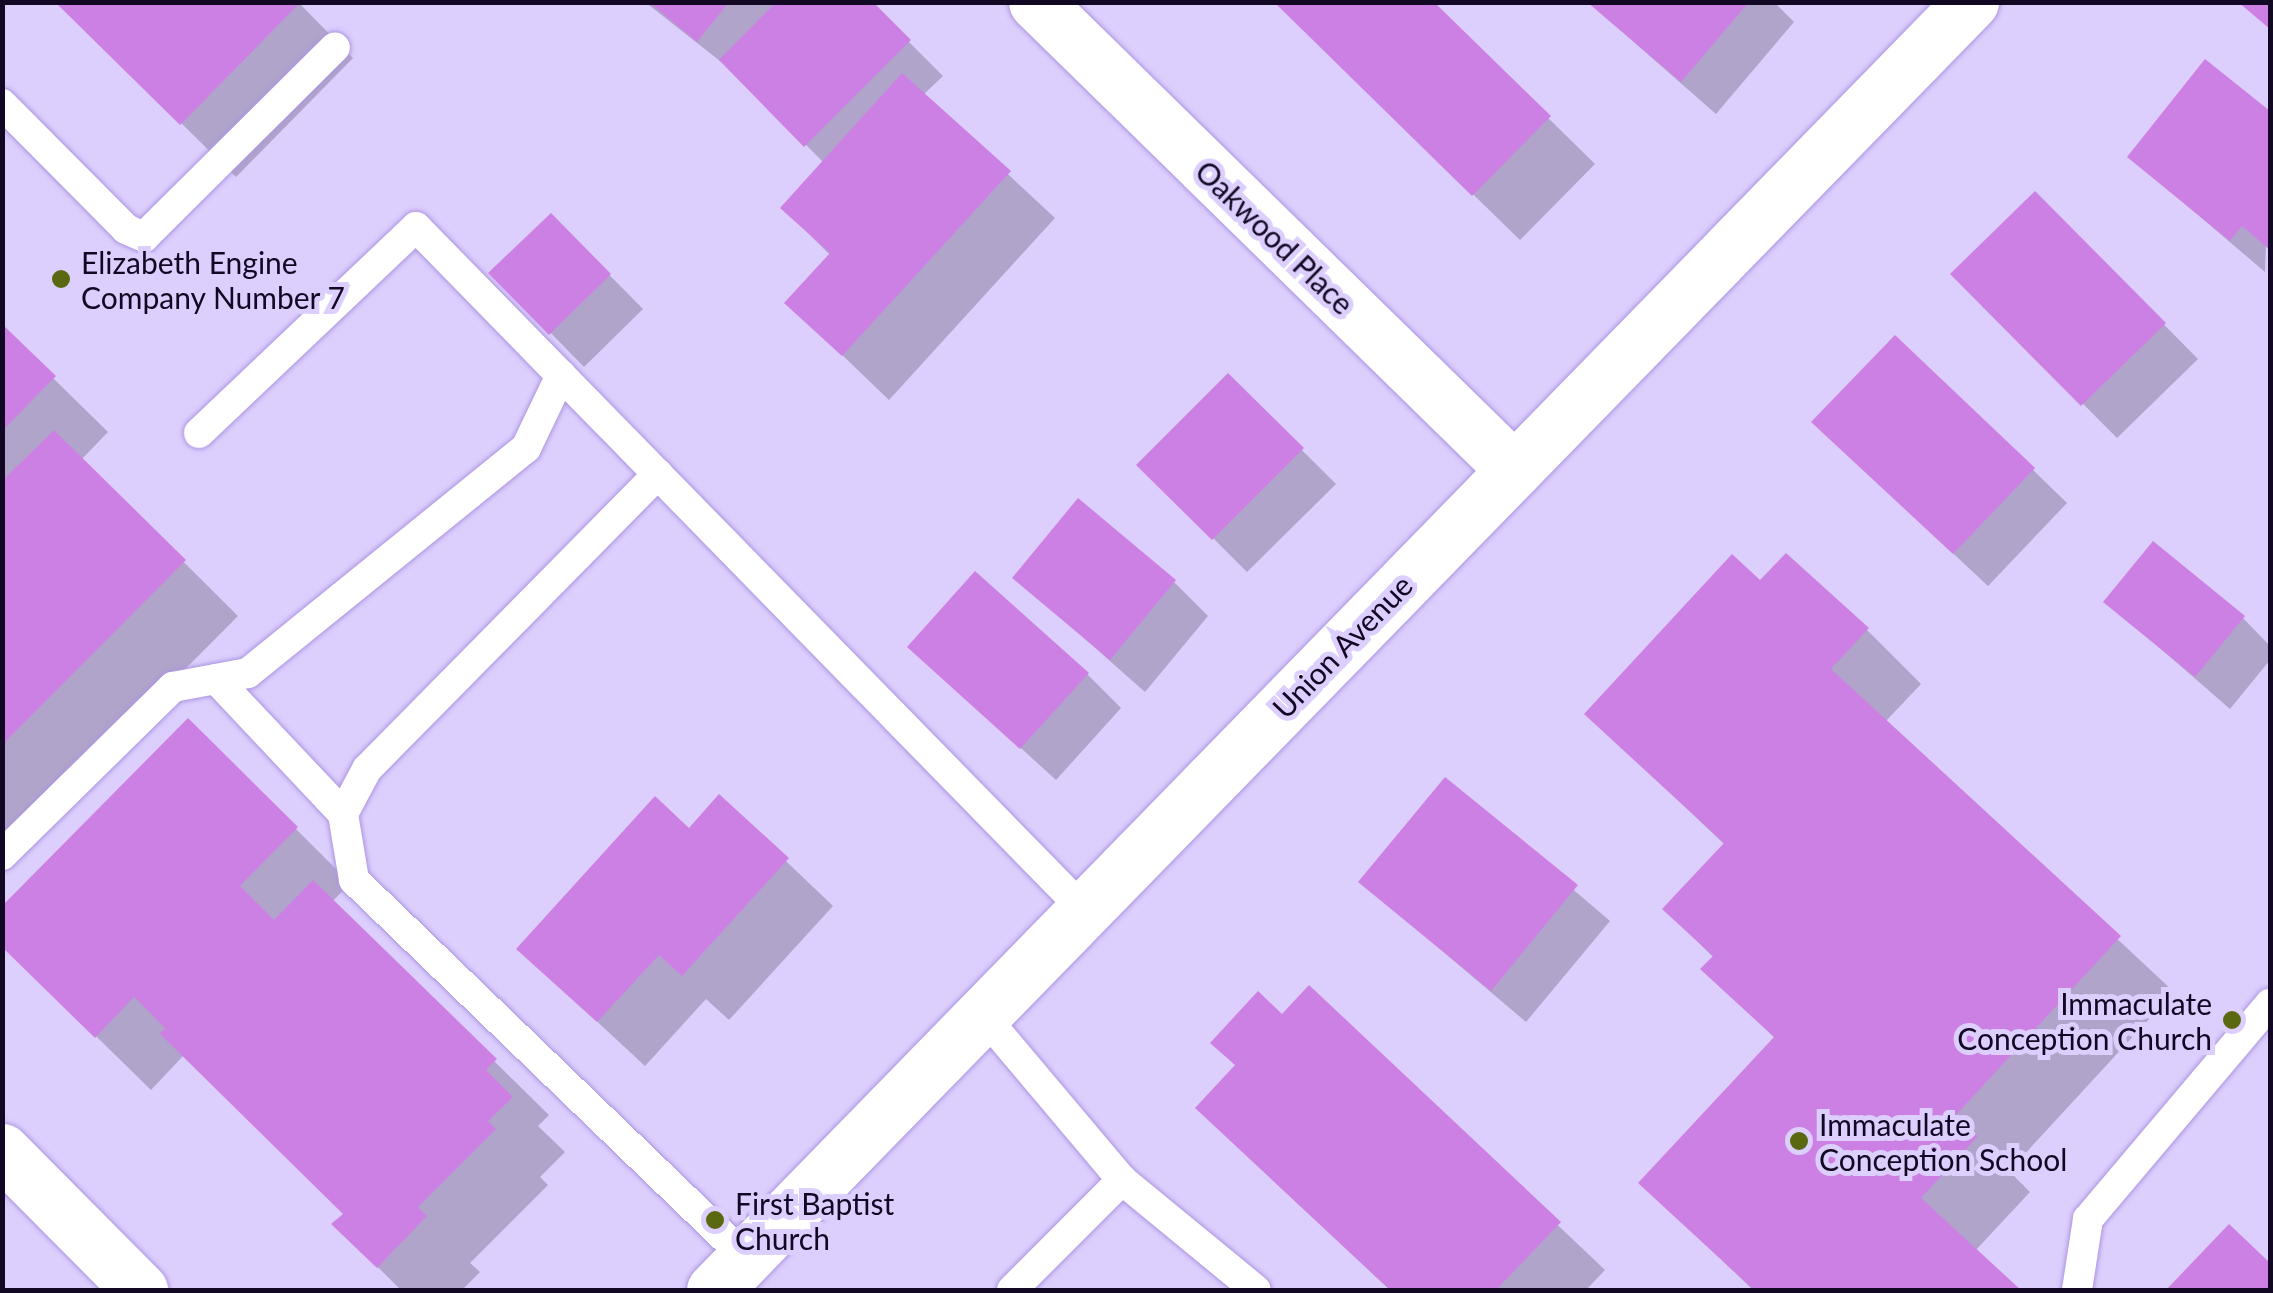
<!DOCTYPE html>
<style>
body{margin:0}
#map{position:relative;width:2273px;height:1293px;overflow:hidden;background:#dccefd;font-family:Lato,sans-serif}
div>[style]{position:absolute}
.shadow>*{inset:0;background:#0003}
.building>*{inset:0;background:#cd80e3}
.roads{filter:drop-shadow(0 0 2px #ad95e0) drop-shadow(0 0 2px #ad95e0)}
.service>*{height:30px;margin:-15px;padding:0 15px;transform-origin:15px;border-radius:15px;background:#fff}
.minor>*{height:55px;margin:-27.5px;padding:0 27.5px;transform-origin:27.5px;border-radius:27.5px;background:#fff}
.dots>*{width:28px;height:28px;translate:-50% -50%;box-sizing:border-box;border:5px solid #dccefd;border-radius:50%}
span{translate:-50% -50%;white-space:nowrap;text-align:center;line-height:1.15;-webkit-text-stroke:10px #dccefd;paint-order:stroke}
.street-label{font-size:30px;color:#130824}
.poi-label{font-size:30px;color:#130824}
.left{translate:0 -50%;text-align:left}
.right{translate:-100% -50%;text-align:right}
.frame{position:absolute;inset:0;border:5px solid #130824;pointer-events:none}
</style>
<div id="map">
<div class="shadow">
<i style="clip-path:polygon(58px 2px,298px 2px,353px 58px,236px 177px)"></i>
<i style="clip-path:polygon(645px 2px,869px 2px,943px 76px,923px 95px,1055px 218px,889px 400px,788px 303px,831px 256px,783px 208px,824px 163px,734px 72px)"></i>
<i style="clip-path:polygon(1430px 2px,1595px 164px,1520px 240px,1324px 49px)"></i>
<i style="clip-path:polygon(1588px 2px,1774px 2px,1794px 22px,1716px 114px)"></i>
<i style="clip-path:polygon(2206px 63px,2270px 115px,2265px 272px,2130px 157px)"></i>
<i style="clip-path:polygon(2035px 194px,2198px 359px,2117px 438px,1954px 274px)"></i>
<i style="clip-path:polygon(551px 216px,643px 309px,584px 367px,492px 273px)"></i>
<i style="clip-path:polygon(2px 328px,108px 432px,81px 460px,238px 616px,2px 853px)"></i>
<i style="clip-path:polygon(1228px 377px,1336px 484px,1247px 572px,1140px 465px)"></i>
<i style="clip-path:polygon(1849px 456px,2033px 470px,2067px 503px,1988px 586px)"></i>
<i style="clip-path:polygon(1015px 577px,1174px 582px,1208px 616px,1145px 692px)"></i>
<i style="clip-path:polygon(1760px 584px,1867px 630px,1921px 684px,1885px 722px,2174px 992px,2009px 1171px,2030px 1192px,1975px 1251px,2018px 1290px,1753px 1290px,1642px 1183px,1776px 1039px,1704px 969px,1714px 958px,1665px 909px,1725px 845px,1588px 714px)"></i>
<i style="clip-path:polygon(2107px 602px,2243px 618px,2270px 646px,2270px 660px,2230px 709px)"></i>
<i style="clip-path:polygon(910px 647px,1087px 674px,1121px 708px,1056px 780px)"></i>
<i style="clip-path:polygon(188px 721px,350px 883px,332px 902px,549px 1115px,538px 1126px,565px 1152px,540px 1177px,548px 1185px,470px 1263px,480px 1272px,462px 1290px,401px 1290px,335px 1225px,346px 1214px,184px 1055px,151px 1090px,2px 944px)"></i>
<i style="clip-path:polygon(1445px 780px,1610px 921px,1526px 1022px,1361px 882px)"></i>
<i style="clip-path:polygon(720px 798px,833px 906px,729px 1020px,706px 999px,645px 1066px,519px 949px,689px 832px)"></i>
<i style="clip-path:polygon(1309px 989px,1605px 1270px,1586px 1290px,1390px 1290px,1245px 1154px,1282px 1017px)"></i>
<i style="clip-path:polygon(2229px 1227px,2270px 1267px,2270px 1290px,2169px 1290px)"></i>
</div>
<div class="building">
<i style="clip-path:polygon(55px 2px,301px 2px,180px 125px)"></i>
<i style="clip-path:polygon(649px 2px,729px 2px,697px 42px)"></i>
<i style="clip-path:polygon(776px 2px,873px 2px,911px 40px,804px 147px,719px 60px)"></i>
<i style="clip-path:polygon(1274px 2px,1434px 2px,1551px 116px,1472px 196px)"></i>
<i style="clip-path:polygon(1587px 2px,1749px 2px,1681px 82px)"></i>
<i style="clip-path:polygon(2238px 2px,2270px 2px,2270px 29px)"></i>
<i style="clip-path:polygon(2205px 59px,2270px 111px,2270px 250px,2242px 226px,2230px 241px,2127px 157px)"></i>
<i style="clip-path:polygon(902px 73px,1011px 171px,842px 356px,784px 303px,830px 253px,780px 208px)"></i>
<i style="clip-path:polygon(2035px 191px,2166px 323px,2081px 406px,1950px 274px)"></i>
<i style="clip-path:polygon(551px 213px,611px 274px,549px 335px,488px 273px)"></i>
<i style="clip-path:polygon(2px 324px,56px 376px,2px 431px)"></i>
<i style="clip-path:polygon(1895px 335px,2035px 468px,1953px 554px,1811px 422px)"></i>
<i style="clip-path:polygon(1228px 373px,1304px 448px,1212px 540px,1136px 465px)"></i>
<i style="clip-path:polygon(54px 430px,186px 560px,2px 745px,2px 481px)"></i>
<i style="clip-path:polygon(1078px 498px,1176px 580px,1110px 660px,1012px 578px)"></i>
<i style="clip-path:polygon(2153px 541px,2245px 616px,2195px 677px,2103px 602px)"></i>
<i style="clip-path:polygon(1786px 553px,1869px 628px,1831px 669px,2121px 936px,1955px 1116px,1978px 1136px,1921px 1198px,2021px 1290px,1754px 1290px,1638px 1183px,1774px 1037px,1700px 969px,1713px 956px,1662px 909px,1724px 843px,1584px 714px,1732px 554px,1760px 580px)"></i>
<i style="clip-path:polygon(975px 571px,1089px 673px,1020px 749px,907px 647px)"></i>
<i style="clip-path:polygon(188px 718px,298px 827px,240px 886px,274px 920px,313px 880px,497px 1059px,486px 1070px,513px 1097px,488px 1121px,496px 1129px,418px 1207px,427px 1216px,377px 1268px,331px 1224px,343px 1214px,159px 1033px,166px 1029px,134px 997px,95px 1038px,2px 947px,2px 906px)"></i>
<i style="clip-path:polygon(1445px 777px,1578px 885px,1491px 991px,1358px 882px)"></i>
<i style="clip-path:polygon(719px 794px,789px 858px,682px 976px,659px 955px,597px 1022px,516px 949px,655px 796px,689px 828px)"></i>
<i style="clip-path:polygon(1309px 985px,1561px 1222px,1496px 1290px,1390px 1290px,1195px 1108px,1235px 1065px,1210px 1043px,1258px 991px,1282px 1014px)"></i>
<i style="clip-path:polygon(2229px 1224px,2270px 1263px,2270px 1290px,2166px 1290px)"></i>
</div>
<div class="roads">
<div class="service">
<i style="left:2px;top:104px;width:176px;rotate:45.2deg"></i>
<i style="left:126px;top:229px;width:20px;rotate:24deg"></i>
<i style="left:144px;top:237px;width:269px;rotate:-44.8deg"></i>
<i style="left:199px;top:433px;width:299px;rotate:-43.5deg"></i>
<i style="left:416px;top:227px;width:955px;rotate:45.64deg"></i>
<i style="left:658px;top:474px;width:414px;rotate:134.6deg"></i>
<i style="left:367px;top:769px;width:51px;rotate:118.1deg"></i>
<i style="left:343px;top:814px;width:67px;rotate:80.5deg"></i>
<i style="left:354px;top:880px;width:545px;rotate:43.96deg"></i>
<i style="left:216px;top:679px;width:185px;rotate:46.7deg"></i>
<i style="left:2px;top:855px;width:240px;rotate:-44.5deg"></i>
<i style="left:173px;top:687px;width:76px;rotate:-10.6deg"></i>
<i style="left:248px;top:673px;width:358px;rotate:-39deg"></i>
<i style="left:526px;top:448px;width:81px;rotate:-64.4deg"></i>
<i style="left:983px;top:1015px;width:216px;rotate:49.9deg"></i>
<i style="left:1122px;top:1180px;width:173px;rotate:39.4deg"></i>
<i style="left:1012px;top:1290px;width:156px;rotate:-45deg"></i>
<i style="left:2077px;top:1290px;width:72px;rotate:-81.2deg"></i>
<i style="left:2088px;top:1219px;width:282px;rotate:-49.8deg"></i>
</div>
<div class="minor">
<i style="left:1036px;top:2px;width:669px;rotate:44.39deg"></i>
<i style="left:2px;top:1151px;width:196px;rotate:45.2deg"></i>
<i style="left:714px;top:1290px;width:1800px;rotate:-45.7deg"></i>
</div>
</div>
<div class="dots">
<i style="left:61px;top:279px;background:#5a6810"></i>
<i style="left:2232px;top:1020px;background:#5a6810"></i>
<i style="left:1799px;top:1141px;background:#5a6810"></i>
<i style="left:715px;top:1220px;background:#5a6810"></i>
</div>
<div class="street-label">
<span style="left:1275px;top:237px;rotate:44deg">Oakwood Place</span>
<span style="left:1342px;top:646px;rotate:-46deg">Union Avenue</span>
</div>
<div class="poi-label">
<span class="left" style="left:81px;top:279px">Elizabeth Engine<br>Company Number 7</span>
<span class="right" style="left:2212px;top:1020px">Immaculate<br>Conception Church</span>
<span class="left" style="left:1819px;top:1141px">Immaculate<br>Conception School</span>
<span class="left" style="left:735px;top:1220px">First Baptist<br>Church</span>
</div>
<div class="frame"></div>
</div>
